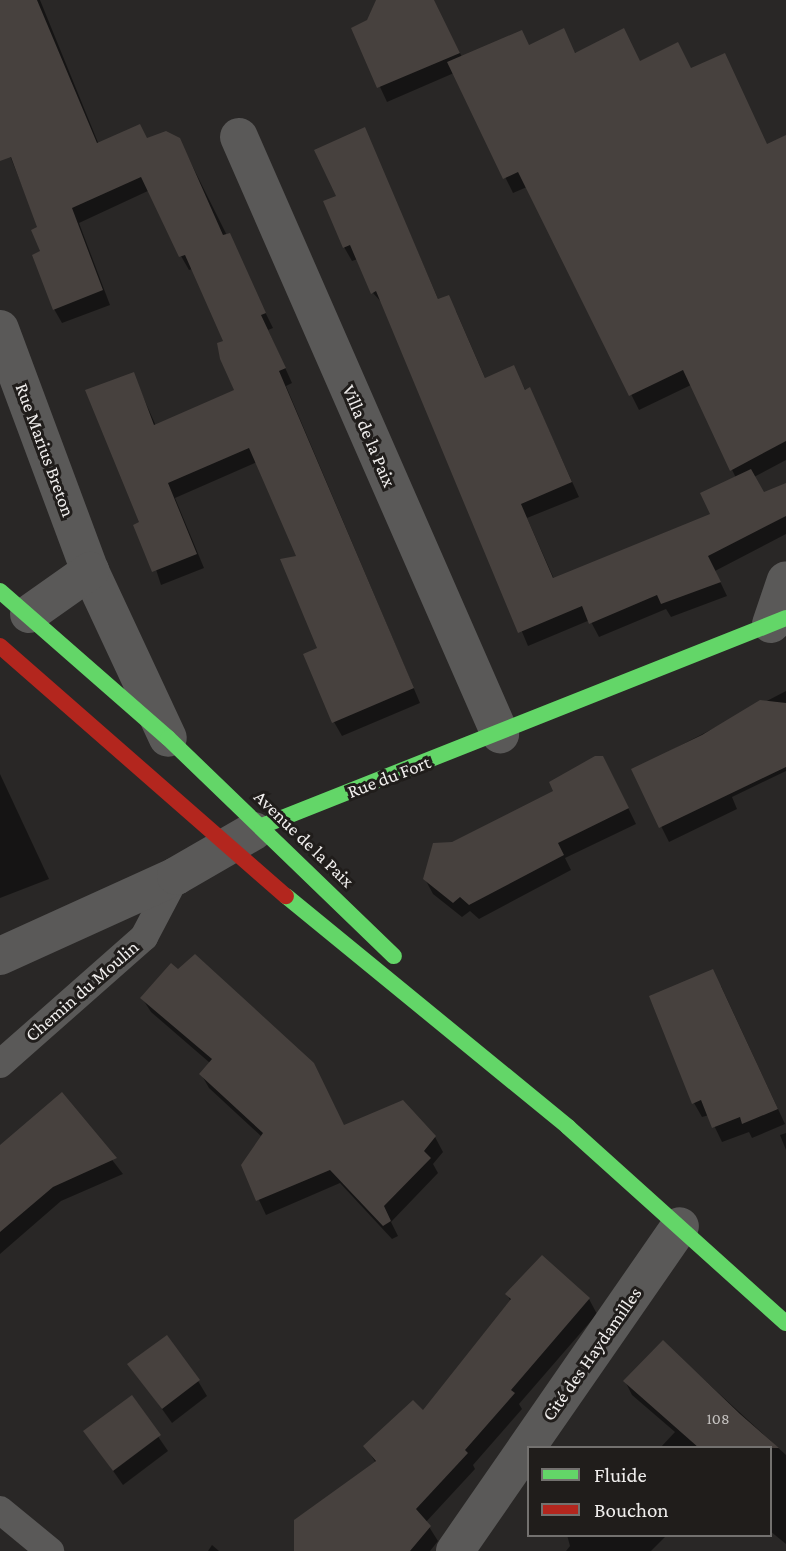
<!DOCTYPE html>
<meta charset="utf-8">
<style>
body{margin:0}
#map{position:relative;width:786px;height:1551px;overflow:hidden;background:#292726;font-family:"Crimson Pro",serif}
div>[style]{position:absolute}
.shadow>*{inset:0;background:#0007}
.building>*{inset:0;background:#47413e}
.lane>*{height:28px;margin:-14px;padding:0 14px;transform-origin:14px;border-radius:14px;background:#5a5958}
.street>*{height:38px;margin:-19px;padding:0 19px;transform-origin:19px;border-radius:19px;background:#5a5958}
.fast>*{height:16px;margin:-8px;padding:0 8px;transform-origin:8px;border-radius:8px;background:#63d668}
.jam>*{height:16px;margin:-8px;padding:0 8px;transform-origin:8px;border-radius:8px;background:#b3261e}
span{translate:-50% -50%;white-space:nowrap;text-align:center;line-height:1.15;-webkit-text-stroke:6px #201d1b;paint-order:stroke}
.number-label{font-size:16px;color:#c6c3c1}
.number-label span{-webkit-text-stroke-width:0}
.street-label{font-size:19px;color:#f0eeed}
.legend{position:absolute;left:527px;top:1446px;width:245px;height:91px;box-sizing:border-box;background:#201d1b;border:2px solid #73716f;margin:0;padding:9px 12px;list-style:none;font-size:21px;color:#f0eeed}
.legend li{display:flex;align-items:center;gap:14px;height:35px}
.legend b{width:35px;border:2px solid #73716f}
</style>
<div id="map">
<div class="shadow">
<i style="clip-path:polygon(0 0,40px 0,99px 145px,179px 139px,273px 328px,268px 330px,292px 383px,286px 386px,420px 703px,342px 736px,334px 722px,298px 557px,257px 462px,175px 498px,204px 568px,161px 585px,141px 523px,133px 374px,156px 426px,236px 391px,225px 342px,193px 269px,189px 270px,181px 256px,150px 190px,79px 223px,110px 305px,62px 323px,54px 309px,39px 228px,0 131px)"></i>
<i style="clip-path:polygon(378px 0,433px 0,462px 57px,530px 46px,692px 70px,767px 146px,786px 137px,786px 460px,754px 477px,764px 494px,786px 485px,786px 534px,715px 571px,727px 596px,671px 617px,666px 609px,599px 637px,590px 620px,528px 646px,384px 305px,373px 293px,358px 259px,352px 261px,344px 247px,339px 197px,364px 129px,439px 301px,456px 311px,486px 380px,513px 367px,526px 391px,530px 389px,579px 497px,527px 518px,554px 579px,713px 515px,736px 478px,691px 385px,639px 410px,527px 187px,513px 193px,454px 73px,387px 102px,353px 29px,368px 22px)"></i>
<i style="clip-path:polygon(786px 691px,786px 771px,732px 797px,737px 809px,669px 842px,633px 770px)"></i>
<i style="clip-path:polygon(596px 758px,611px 773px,636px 824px,565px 858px,571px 870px,479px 919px,470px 911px,462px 917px,433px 894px,425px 879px,452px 843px,556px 792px,551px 783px)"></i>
<i style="clip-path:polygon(0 774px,49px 879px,0 898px)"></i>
<i style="clip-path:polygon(721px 986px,785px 1124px,752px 1138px,749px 1132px,722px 1142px,709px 1115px,702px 1117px,694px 1103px)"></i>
<i style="clip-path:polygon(142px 998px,345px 1127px,435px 1137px,443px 1152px,433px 1164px,438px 1173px,391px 1222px,398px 1236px,392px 1239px,340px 1183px,266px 1215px,243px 1166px,262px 1137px,209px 1088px,201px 1074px,210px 1063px,151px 1012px)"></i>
<i style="clip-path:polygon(62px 1095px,123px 1174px,61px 1201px,0 1254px,0 1147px)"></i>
<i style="clip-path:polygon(786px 1133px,786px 1150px,780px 1135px)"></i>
<i style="clip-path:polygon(507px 1294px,589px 1299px,597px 1314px,519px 1404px,522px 1409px,473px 1465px,475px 1469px,426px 1522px,438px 1541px,430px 1551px,296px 1551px,376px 1463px,365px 1446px,423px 1412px,511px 1302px)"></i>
<i style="clip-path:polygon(663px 1342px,786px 1455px,786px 1544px,770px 1531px,770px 1448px,660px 1448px,675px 1432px,632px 1395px,625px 1381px)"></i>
<i style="clip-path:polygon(130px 1364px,198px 1381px,207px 1396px,172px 1423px)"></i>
<i style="clip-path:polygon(131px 1397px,168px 1451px,123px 1485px,85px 1431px)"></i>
<i style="clip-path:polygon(567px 1535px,667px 1535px,651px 1551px,566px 1551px,570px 1546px)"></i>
<i style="clip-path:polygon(212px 1545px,219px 1551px,208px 1551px)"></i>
</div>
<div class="building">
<i style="clip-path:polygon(0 0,37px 0,97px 143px,140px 124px,147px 138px,166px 131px,180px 138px,223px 235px,230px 233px,266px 313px,261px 315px,286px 368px,279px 371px,414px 688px,332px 723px,303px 654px,317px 648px,280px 559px,296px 556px,249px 448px,168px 483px,197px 554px,152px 572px,133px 525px,139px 522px,85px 390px,134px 372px,154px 425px,234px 390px,220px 359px,217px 343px,223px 341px,185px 255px,179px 257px,141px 177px,72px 208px,103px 290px,53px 310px,32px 255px,40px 251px,31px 230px,37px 227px,11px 157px,0 161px)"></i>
<i style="clip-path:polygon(376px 0,434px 0,460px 53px,377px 88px,351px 28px,367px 20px)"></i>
<i style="clip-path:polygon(564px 28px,575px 53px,624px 28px,640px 61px,678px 42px,691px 68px,725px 53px,767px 144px,786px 135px,786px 441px,730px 471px,683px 370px,629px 396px,518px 172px,503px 179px,447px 62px,522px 30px,529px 45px)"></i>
<i style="clip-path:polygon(365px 127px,438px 299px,449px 295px,485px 378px,514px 365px,525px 390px,530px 387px,572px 482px,521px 504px,553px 578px,710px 514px,700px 493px,751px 469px,764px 492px,786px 483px,786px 516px,708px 556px,721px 582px,661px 604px,657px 595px,589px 624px,582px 606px,518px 633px,376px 291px,371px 294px,350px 245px,343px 248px,323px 201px,336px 196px,314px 150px)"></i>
<i style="clip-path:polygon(760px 700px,786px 703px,786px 767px,659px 828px,631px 769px,702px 735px)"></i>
<i style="clip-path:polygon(595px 756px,603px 756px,629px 808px,558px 843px,564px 855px,469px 905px,460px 897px,453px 903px,423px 879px,433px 843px,452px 842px,553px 791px,549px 782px)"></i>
<i style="clip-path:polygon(195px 954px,314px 1063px,344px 1125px,403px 1100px,436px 1136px,424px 1151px,431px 1158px,384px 1206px,391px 1221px,383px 1226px,330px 1170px,256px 1201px,241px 1165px,263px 1133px,199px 1074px,212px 1059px,140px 998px,171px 963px,178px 969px)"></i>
<i style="clip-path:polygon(713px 969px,778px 1109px,742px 1124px,740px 1117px,712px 1128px,701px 1100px,692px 1104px,649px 996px)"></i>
<i style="clip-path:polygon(62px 1092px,117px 1158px,53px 1187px,0 1232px,0 1145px)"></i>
<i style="clip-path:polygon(542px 1255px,590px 1298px,511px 1390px,515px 1393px,465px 1450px,468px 1453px,416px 1509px,431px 1526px,410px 1551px,294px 1551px,294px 1520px,376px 1461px,363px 1446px,413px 1400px,423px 1410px,511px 1299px,505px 1294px)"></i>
<i style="clip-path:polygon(167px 1335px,200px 1380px,162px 1409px,127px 1364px)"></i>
<i style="clip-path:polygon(663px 1340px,740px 1414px,779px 1448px,699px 1448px,623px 1381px)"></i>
<i style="clip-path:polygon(132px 1395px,161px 1435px,113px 1471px,83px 1431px)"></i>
</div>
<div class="lane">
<i style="left:0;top:1064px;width:192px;rotate:-41.4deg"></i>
<i style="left:144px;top:937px;width:69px;rotate:-62.3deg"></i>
<i style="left:0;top:1510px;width:65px;rotate:39.4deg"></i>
</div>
<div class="street">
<i style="left:239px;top:137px;width:652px;rotate:66.39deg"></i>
<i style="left:0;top:329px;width:258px;rotate:69.6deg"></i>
<i style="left:90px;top:571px;width:184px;rotate:65deg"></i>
<i style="left:29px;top:614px;width:75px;rotate:-35.2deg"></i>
<i style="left:771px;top:624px;width:46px;rotate:-71.2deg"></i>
<i style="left:0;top:956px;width:193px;rotate:-24.4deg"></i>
<i style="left:176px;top:876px;width:90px;rotate:-30deg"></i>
<i style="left:455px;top:1551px;width:395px;rotate:-55.3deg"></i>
</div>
<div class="fast">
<i style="left:0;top:591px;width:223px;rotate:41.2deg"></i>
<i style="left:168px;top:738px;width:314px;rotate:44deg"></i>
<i style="left:262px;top:826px;width:564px;rotate:-21.65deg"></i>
<i style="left:286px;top:896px;width:365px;rotate:39.3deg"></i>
<i style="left:568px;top:1127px;width:293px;rotate:42deg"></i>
</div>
<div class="jam">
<i style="left:0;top:646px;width:380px;rotate:41.2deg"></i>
</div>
<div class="number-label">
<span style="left:718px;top:1419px">108</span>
</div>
<div class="street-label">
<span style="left:369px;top:436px;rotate:67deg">Villa de la Paix</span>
<span style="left:45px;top:450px;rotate:70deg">Rue Marius Breton</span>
<span style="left:389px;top:777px;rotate:-21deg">Rue du Fort</span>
<span style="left:304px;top:839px;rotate:44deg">Avenue de la Paix</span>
<span style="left:82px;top:991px;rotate:-41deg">Chemin du Moulin</span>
<span style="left:592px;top:1354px;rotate:-55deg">Cité des Haydamilles</span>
</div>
<ul class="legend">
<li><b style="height:9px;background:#63d668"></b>Fluide</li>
<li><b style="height:9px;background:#b3261e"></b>Bouchon</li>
</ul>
</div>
